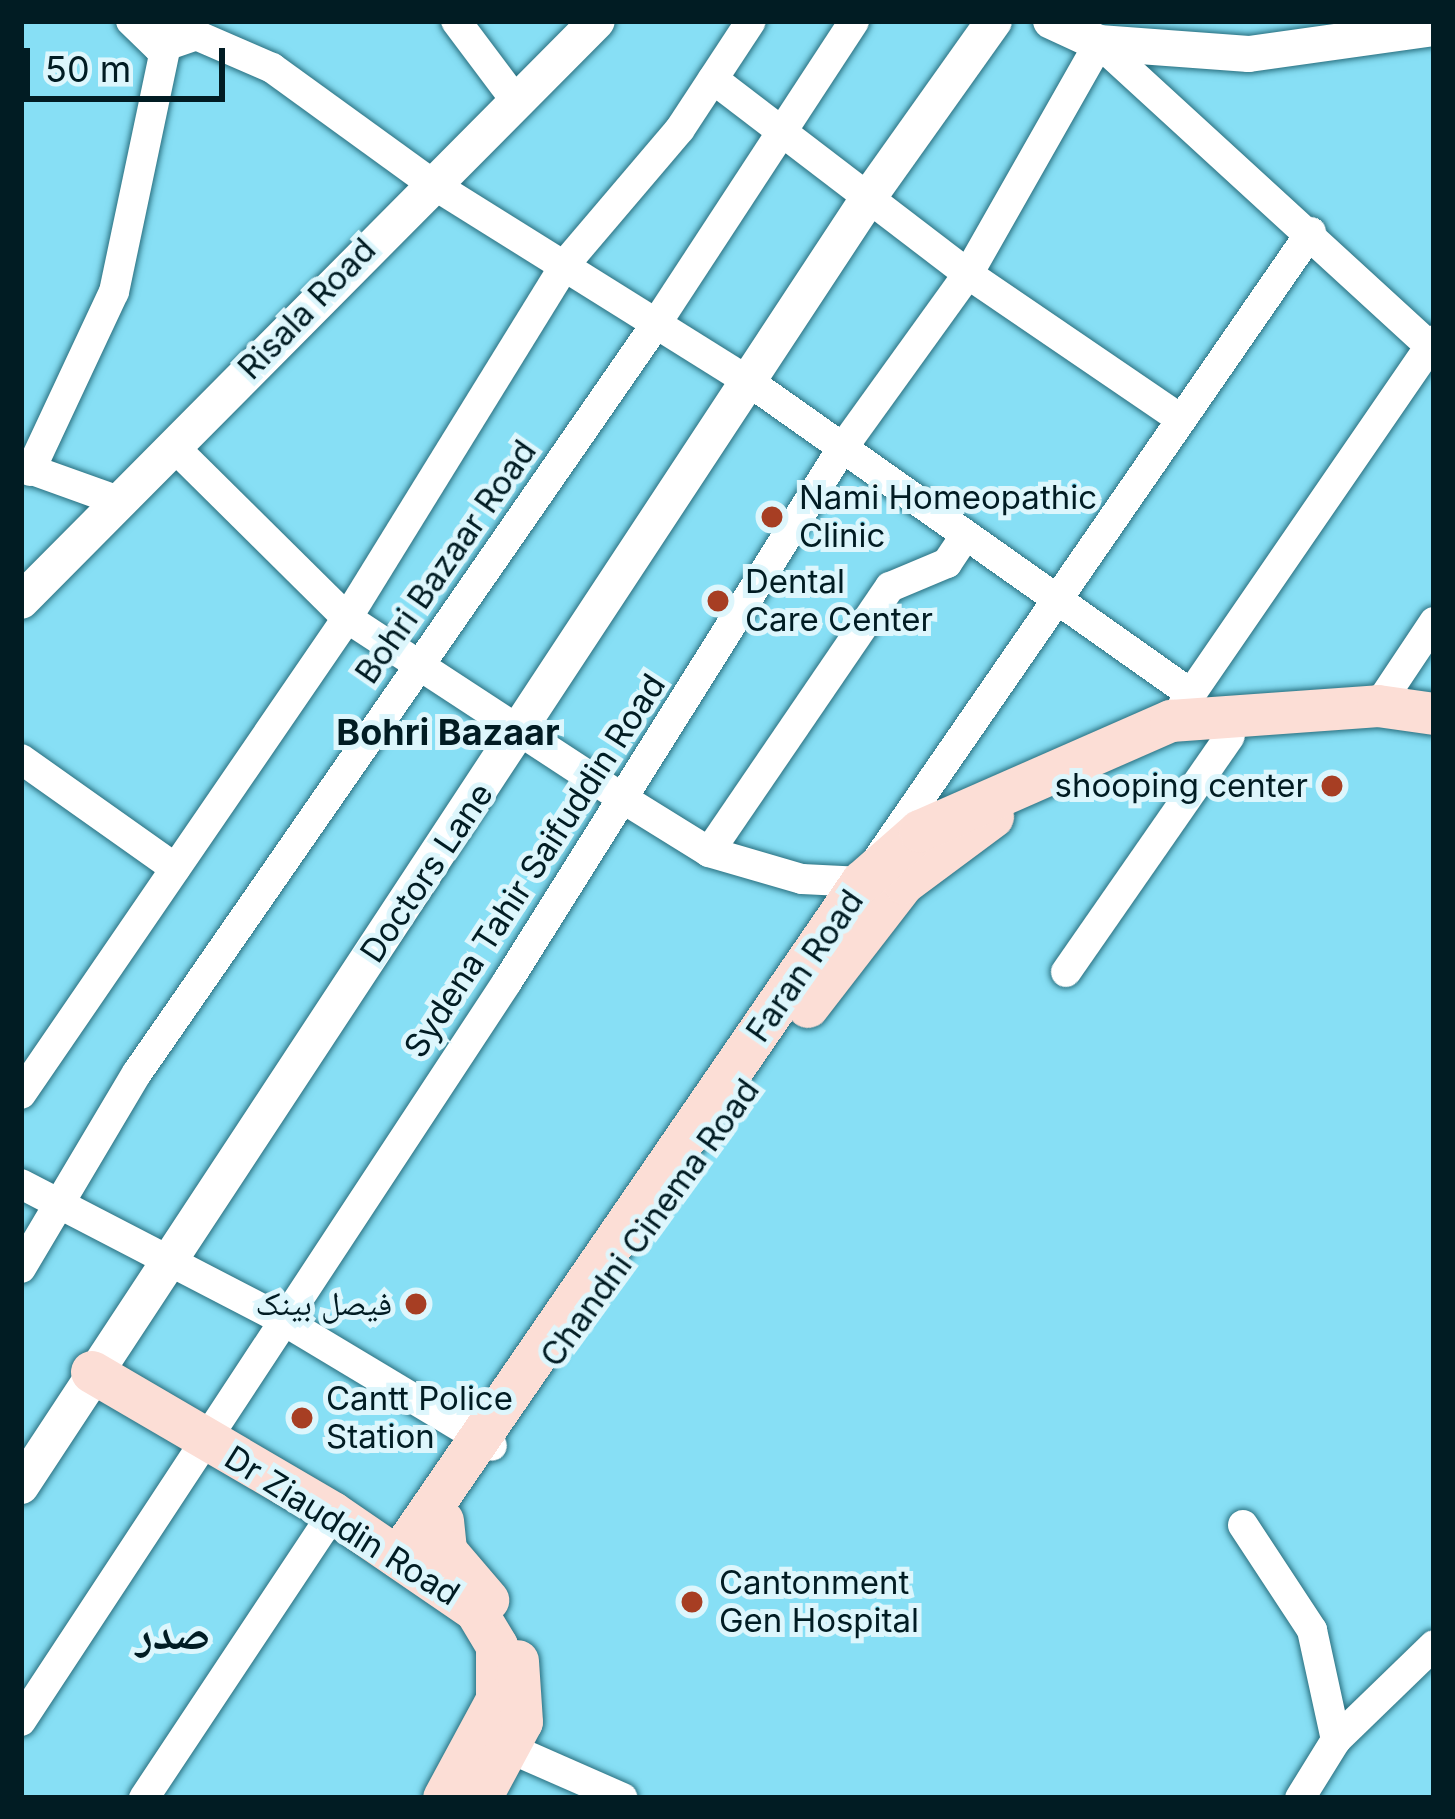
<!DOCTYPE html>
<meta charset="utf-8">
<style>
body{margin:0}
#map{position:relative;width:1455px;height:1819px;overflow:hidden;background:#87dff5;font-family:Inter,"Noto Naskh Arabic",sans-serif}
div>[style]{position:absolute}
.roads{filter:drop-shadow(0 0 3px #286e7e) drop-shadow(0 0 3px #286e7e)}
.minor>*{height:30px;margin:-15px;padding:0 15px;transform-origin:15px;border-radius:15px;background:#fff}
.tertiary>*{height:36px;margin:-18px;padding:0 18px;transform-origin:18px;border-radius:18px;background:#fff}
.secondary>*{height:42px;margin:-21px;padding:0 21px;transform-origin:21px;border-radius:21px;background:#fcded6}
.dots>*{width:33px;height:33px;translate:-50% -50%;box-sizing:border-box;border:6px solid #ddf6fc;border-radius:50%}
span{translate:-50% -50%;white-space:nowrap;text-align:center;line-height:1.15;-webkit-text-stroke:10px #ddf6fc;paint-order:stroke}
.street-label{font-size:33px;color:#011c23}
.poi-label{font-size:33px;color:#011c23}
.left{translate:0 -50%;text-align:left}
.right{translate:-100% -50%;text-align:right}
.neighbourhood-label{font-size:36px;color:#011c23;font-weight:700}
.district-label{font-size:45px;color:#011c23;font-weight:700}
.frame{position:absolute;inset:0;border:24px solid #011c23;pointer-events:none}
.scale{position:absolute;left:24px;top:48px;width:201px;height:54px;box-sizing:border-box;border:6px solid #011c23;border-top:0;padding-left:15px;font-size:36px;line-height:42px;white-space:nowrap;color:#011c23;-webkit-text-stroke:9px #ddf6fc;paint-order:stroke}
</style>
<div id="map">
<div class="roads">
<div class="minor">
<i style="left:131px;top:21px;width:39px;rotate:44deg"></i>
<i style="left:159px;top:48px;width:39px;rotate:-19deg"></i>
<i style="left:196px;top:35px;width:83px;rotate:23.5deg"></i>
<i style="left:272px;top:68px;width:196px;rotate:35.9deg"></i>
<i style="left:431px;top:183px;width:377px;rotate:32deg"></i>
<i style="left:751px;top:383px;width:539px;rotate:35.25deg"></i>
<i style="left:456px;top:21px;width:95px;rotate:53.1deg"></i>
<i style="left:713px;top:79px;width:321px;rotate:37.4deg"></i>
<i style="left:968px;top:274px;width:255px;rotate:34.3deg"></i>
<i style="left:174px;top:447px;width:243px;rotate:44.7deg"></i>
<i style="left:347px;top:618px;width:329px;rotate:33.2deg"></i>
<i style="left:622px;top:798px;width:102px;rotate:31.8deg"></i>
<i style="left:709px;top:852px;width:97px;rotate:16.2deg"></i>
<i style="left:802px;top:879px;width:60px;rotate:2.9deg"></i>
<i style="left:862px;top:882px;width:790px;rotate:-55.36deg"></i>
<i style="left:21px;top:466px;width:104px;rotate:19.7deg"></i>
<i style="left:30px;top:471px;width:198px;rotate:-64.9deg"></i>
<i style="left:114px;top:292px;width:277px;rotate:-78.1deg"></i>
<i style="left:1378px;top:706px;width:101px;rotate:-56.3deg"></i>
<i style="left:1182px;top:707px;width:445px;rotate:-55.5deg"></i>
<i style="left:21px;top:759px;width:189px;rotate:35.3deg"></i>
<i style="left:709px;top:852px;width:321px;rotate:-55.7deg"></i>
<i style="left:890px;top:587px;width:62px;rotate:-22.8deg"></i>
<i style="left:947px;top:563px;width:29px;rotate:-56deg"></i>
<i style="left:1066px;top:972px;width:287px;rotate:-55.2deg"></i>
<i style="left:21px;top:1094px;width:577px;rotate:-55.59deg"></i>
<i style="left:347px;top:618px;width:417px;rotate:-58.3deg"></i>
<i style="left:566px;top:263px;width:176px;rotate:-49.6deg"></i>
<i style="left:680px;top:129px;width:129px;rotate:-56.7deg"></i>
<i style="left:21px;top:1184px;width:293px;rotate:27.4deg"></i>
<i style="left:281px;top:1319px;width:246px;rotate:31deg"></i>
<i style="left:21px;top:1268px;width:227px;rotate:-59.3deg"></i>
<i style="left:137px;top:1073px;width:911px;rotate:-55.28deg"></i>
<i style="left:656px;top:324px;width:362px;rotate:-56.8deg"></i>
<i style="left:1243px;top:1525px;width:126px;rotate:56.7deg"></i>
<i style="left:1312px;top:1630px;width:113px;rotate:77.7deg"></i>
<i style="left:1336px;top:1740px;width:68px;rotate:121.8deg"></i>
<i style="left:21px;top:1721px;width:884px;rotate:-56.67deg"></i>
<i style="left:507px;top:982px;width:628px;rotate:-57.88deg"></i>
<i style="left:841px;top:450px;width:217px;rotate:-54.2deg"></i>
<i style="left:968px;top:274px;width:266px;rotate:-60.4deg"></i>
<i style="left:1099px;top:43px;width:454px;rotate:42.5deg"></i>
<i style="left:1336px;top:1740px;width:136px;rotate:-44.1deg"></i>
<i style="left:509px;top:1748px;width:124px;rotate:23.7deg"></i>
<i style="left:144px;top:1798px;width:342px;rotate:-56.4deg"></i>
</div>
<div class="tertiary">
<i style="left:1051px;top:21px;width:53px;rotate:24.6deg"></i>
<i style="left:1099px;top:43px;width:150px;rotate:4.2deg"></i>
<i style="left:1249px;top:54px;width:187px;rotate:-8deg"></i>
<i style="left:21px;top:601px;width:817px;rotate:-45.2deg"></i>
<i style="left:21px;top:1486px;width:1547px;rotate:-56.66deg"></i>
<i style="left:871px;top:194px;width:212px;rotate:-54.6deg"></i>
</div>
<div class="secondary">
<i style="left:808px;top:1007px;width:157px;rotate:-52.3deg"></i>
<i style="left:904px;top:883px;width:111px;rotate:-36.6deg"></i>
<i style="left:92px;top:1372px;width:279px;rotate:30.3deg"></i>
<i style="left:333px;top:1513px;width:173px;rotate:34.4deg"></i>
<i style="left:476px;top:1611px;width:41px;rotate:59deg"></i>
<i style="left:497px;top:1646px;width:54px;rotate:90deg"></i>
<i style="left:497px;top:1700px;width:111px;rotate:118.4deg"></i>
<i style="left:443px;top:1521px;width:30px;rotate:84deg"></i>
<i style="left:446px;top:1551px;width:65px;rotate:49.4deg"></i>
<i style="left:398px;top:1557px;width:819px;rotate:-55.5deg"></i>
<i style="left:862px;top:882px;width:77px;rotate:-41.3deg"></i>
<i style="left:920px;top:831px;width:274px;rotate:-23.7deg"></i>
<i style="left:1171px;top:721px;width:208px;rotate:-4.1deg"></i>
<i style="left:1378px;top:706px;width:57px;rotate:8.1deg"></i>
<i style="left:481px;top:1798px;width:86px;rotate:-61.7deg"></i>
<i style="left:522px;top:1722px;width:61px;rotate:-93.8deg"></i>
</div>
</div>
<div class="dots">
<i style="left:772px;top:517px;background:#a73e23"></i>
<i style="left:718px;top:601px;background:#a73e23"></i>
<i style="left:1332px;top:786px;background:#a73e23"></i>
<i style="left:416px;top:1304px;background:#a73e23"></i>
<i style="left:302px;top:1418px;background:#a73e23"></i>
<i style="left:692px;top:1602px;background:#a73e23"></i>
</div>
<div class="street-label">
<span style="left:307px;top:309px;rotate:-46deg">Risala Road</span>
<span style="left:446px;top:562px;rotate:-55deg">Bohri Bazaar Road</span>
<span style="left:535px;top:866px;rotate:-57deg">Sydena Tahir Saifuddin Road</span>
<span style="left:427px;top:873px;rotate:-56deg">Doctors Lane</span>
<span style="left:805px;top:966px;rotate:-55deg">Faran Road</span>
<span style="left:650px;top:1223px;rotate:-54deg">Chandni Cinema Road</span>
<span style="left:342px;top:1526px;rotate:32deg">Dr Ziauddin Road</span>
</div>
<div class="poi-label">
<span class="left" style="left:799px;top:517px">Nami Homeopathic<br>Clinic</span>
<span class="left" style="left:745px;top:601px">Dental<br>Care Center</span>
<span class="right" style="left:1308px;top:786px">shooping center</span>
<span class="right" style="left:392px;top:1304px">فیصل بینک</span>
<span class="left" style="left:326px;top:1418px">Cantt Police<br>Station</span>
<span class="left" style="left:719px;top:1602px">Cantonment<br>Gen Hospital</span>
</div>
<div class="neighbourhood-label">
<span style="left:448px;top:733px">Bohri Bazaar</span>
</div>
<div class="district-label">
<span style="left:173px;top:1633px">صدر</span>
</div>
<div class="frame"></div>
<div class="scale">50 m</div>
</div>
